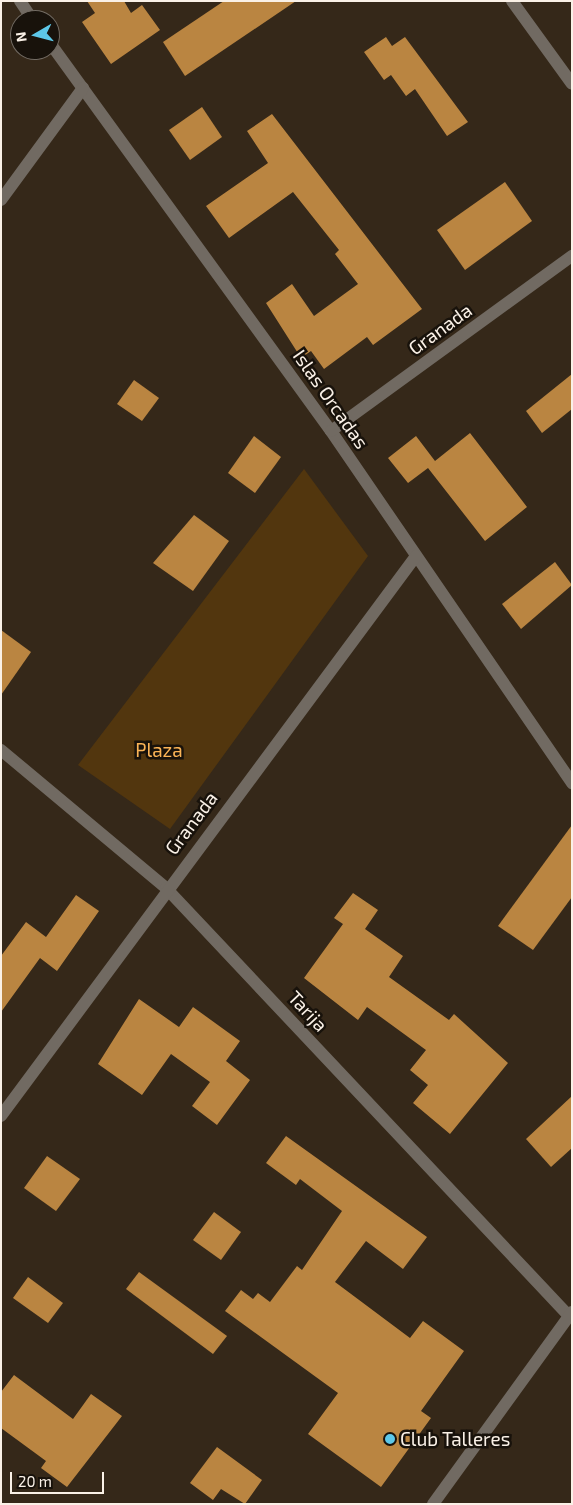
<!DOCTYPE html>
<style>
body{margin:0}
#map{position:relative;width:573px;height:1505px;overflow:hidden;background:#352819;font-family:"Exo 2",sans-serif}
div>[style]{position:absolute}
.green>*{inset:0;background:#52360e}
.building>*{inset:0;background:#ba8541}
.minor>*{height:12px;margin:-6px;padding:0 6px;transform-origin:6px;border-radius:6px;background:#716a62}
.dots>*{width:14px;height:14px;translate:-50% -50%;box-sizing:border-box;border:2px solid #18120b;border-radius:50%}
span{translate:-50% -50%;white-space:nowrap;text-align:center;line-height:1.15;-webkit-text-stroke:5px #18120b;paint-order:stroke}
.street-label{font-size:19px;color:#faf1e7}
.park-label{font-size:19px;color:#fbb456}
.poi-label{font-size:19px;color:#faf1e7}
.left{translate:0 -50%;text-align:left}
.frame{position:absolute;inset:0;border:2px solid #faf1e7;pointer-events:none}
.north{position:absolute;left:10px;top:10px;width:50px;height:50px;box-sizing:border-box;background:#18120b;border:1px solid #726b63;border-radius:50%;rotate:262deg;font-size:14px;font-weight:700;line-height:20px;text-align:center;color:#faf1e7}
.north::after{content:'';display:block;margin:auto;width:18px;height:22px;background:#5dc7e8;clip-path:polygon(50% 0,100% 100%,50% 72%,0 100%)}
.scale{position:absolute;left:10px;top:1472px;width:94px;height:22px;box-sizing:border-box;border:2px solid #faf1e7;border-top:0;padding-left:6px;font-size:15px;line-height:18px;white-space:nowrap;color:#faf1e7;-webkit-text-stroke:4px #18120b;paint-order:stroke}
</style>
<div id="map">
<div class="green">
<i style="clip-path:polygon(304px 469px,368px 556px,170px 829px,78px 765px)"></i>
</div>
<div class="building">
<i style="clip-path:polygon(87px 1px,124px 1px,131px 13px,142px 5px,160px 30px,111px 64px,82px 22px,95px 13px)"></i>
<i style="clip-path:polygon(224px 1px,296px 1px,185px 76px,163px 42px)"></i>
<i style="clip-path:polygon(386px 37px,392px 46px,405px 37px,468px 122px,447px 136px,415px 89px,406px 96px,391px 75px,384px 80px,364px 52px)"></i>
<i style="clip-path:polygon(202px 107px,222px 137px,190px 160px,169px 130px)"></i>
<i style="clip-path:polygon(272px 114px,422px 309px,373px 345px,367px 337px,324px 369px,311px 351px,301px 358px,266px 303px,292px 284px,314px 316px,358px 284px,335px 254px,339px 250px,293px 192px,229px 238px,206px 206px,268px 163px,247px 131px)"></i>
<i style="clip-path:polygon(505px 182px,532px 221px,465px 270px,437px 230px)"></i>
<i style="clip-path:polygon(572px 374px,572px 409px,542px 433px,526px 411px)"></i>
<i style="clip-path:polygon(134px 380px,159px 398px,142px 421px,117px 404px)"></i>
<i style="clip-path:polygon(470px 433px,527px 507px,485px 541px,428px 468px,408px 483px,388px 458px,416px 436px,435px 461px)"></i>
<i style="clip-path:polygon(254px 436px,281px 457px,255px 493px,228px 473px)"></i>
<i style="clip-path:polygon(194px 515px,229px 541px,193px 591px,153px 563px)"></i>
<i style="clip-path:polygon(555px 562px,572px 585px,521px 629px,502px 604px)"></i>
<i style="clip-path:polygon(1px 630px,31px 652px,1px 695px)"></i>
<i style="clip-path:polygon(572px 825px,572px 897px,533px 950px,498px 926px)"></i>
<i style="clip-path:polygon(353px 893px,378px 910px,365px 929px,403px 956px,389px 977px,449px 1020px,454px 1014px,508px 1063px,450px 1134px,413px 1103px,428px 1085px,410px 1070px,426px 1050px,367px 1007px,358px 1020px,304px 978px,343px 924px,334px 918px)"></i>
<i style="clip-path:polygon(76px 895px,99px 911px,57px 971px,40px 958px,1px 1012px,1px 956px,26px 922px,46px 937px)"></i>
<i style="clip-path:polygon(139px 999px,179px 1027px,193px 1007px,240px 1041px,226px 1061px,250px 1080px,217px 1125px,192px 1106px,210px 1082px,171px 1054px,142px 1095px,98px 1064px)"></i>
<i style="clip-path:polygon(572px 1096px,572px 1148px,551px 1167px,526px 1139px)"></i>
<i style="clip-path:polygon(286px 1136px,427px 1237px,403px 1269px,366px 1241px,335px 1282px,410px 1338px,423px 1321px,464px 1351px,421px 1411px,431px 1418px,381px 1487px,308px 1434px,338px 1393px,225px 1311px,241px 1290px,253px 1299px,258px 1293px,270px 1302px,297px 1266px,302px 1270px,342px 1211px,300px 1179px,296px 1185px,266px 1163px)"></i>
<i style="clip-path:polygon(47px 1156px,80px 1179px,56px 1211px,24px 1188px)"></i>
<i style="clip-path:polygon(214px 1212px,241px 1232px,221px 1260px,193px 1240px)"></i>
<i style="clip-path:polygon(139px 1272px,227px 1336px,213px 1354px,126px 1289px)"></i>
<i style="clip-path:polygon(28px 1277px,63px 1303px,48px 1323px,13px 1298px)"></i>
<i style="clip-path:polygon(14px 1375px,73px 1419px,91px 1394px,122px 1416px,67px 1487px,41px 1468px,46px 1461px,1px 1428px,1px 1392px)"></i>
<i style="clip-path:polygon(217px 1447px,262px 1480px,245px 1504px,221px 1489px,213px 1500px,190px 1483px)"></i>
</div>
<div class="minor">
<i style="left:20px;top:1px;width:23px;rotate:56deg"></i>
<i style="left:512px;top:1px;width:102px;rotate:54.1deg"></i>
<i style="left:50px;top:43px;width:479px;rotate:54.1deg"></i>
<i style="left:331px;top:431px;width:427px;rotate:55.6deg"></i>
<i style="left:1px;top:200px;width:139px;rotate:-53.8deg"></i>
<i style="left:331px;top:431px;width:298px;rotate:-36deg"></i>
<i style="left:1px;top:750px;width:215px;rotate:39.9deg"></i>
<i style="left:166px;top:888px;width:588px;rotate:46.72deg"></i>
<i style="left:1px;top:1116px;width:697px;rotate:-53.46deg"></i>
<i style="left:433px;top:1504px;width:237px;rotate:-54.1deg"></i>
</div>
<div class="dots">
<i style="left:390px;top:1439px;background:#5dc7e8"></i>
</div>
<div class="street-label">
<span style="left:440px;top:329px;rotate:-36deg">Granada</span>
<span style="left:331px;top:399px;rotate:55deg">Islas Orcadas</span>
<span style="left:191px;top:823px;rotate:-53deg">Granada</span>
<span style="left:308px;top:1011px;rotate:47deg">Tarija</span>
</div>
<div class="park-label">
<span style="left:159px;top:750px">Plaza</span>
</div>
<div class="poi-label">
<span class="left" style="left:400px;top:1439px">Club Talleres</span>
</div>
<div class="frame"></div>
<div class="north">N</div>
<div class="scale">20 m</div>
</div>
